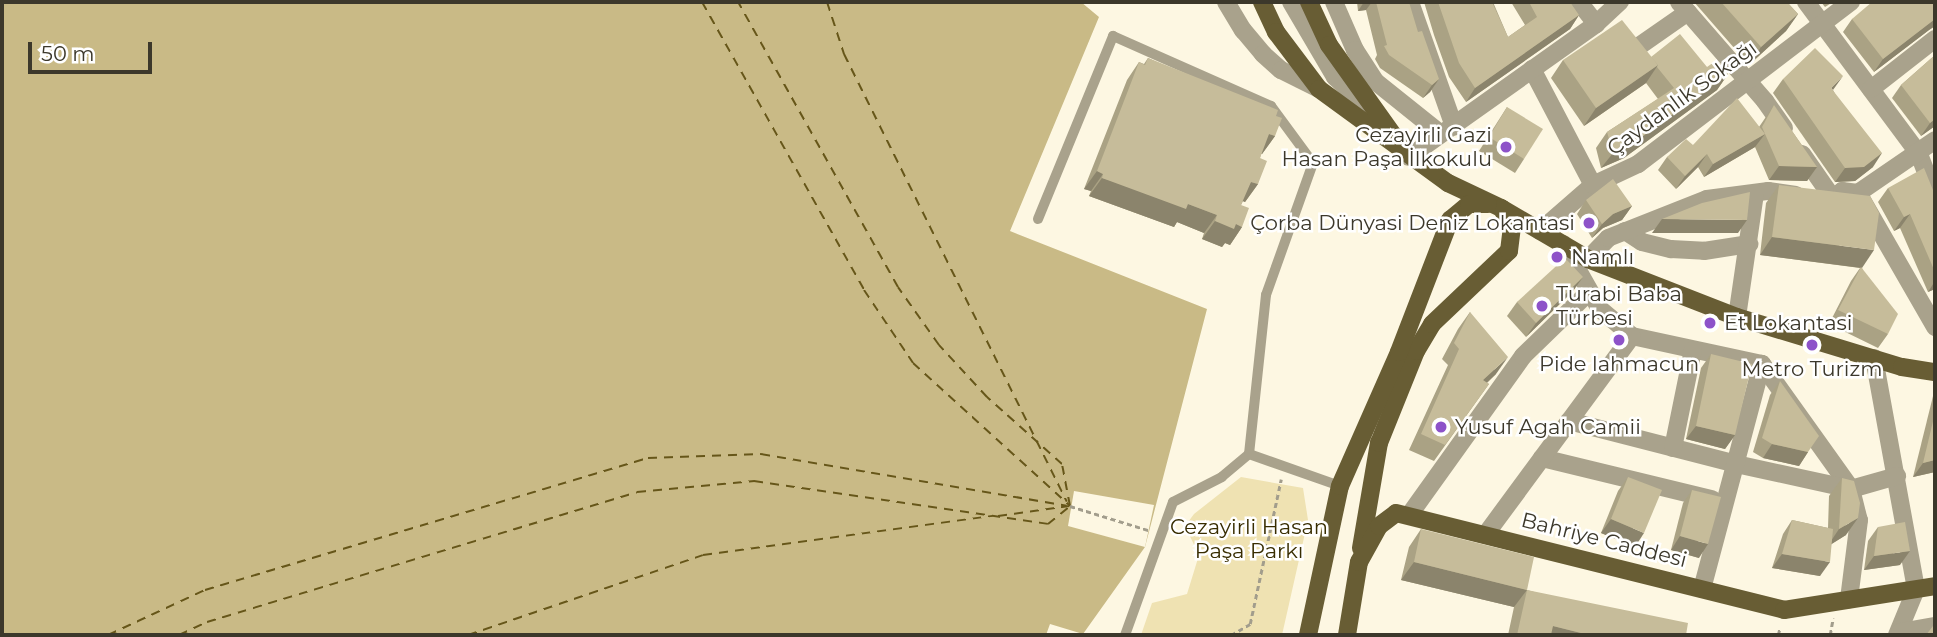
<!DOCTYPE html>
<meta charset="utf-8">
<style>
body{margin:0}
#map{position:relative;width:1937px;height:637px;overflow:hidden;background:#fdf7e2;font-family:Montserrat,sans-serif}
div>[style]{position:absolute}
.green>*{inset:0;background:#efe2b2}
.water>*{inset:0;background:#c9ba86}
.pier>*{inset:0;background:#fdf7e2}
.ferry>*{height:2px;margin-top:-1px;transform-origin:0;background:repeating-linear-gradient(90deg,#665619 0 9px,transparent 0 16px)}
.path>*{height:2.5px;margin-top:-1.25px;transform-origin:0;background:repeating-linear-gradient(90deg,#a29d8c 0 5px,transparent 0 8.5px)}
.service>*{height:10px;margin:-5px;padding:0 5px;transform-origin:5px;border-radius:5px;background:#a9a28c}
.minor>*{height:18px;margin:-9px;padding:0 9px;transform-origin:9px;border-radius:9px;background:#a9a28c}
.tertiary>*{height:18px;margin:-9px;padding:0 9px;transform-origin:9px;border-radius:9px;background:#a9a28c}
.primary>*{height:18px;margin:-9px;padding:0 9px;transform-origin:9px;border-radius:9px;background:#685d34}
.wall>*{inset:0;background:#aaa284}
.shaded-wall>*{inset:0;background:#8b846c}
.building>*{inset:0;background:#c6bc9a}
.dots>*{width:19px;height:19px;translate:-50% -50%;box-sizing:border-box;border:4px solid #fff;border-radius:50%}
span{translate:-50% -50%;white-space:nowrap;text-align:center;line-height:1.15;-webkit-text-stroke:5px #fff;paint-order:stroke}
.street-label{font-size:21px;color:#3c382b}
.poi-label{font-size:21px;color:#3c382b}
.right{translate:-100% -50%;text-align:right}
.left{translate:0 -50%;text-align:left}
.park-label{font-size:21px;color:#382d01}
.frame{position:absolute;inset:0;border:4px solid #3c382b;pointer-events:none}
.scale{position:absolute;left:28px;top:42px;width:124px;height:32px;box-sizing:border-box;border:4px solid #3c382b;border-top:0;padding-left:9px;font-size:21px;line-height:24px;white-space:nowrap;color:#3c382b;-webkit-text-stroke:5px #fff;paint-order:stroke}
</style>
<div id="map">
<div class="green">
<i style="clip-path:polygon(1241px 477px,1303px 488px,1308px 520px,1282px 635px,1141px 635px,1152px 603px,1187px 594px,1199px 555px,1185px 526px,1194px 514px)"></i>
</div>
<div class="water">
<i style="clip-path:polygon(2px 2px,1081px 2px,1099px 17px,1010px 231px,1207px 309px,1145px 547px,1083px 634px,1050px 624px,1046px 635px,2px 635px)"></i>
</div>
<div class="pier">
<i style="clip-path:polygon(1074px 491px,1154px 505px,1145px 547px,1068px 526px)"></i>
</div>
<div class="ferry">
<i style="left:702px;top:2px;width:330px;rotate:60.6deg"></i>
<i style="left:864px;top:290px;width:88px;rotate:56.1deg"></i>
<i style="left:913px;top:363px;width:211px;rotate:42.3deg"></i>
<i style="left:827px;top:2px;width:55px;rotate:71.9deg"></i>
<i style="left:844px;top:54px;width:500px;rotate:63.54deg"></i>
<i style="left:998px;top:516px;width:72px;rotate:-8deg"></i>
<i style="left:108px;top:635px;width:107px;rotate:-24.9deg"></i>
<i style="left:205px;top:590px;width:462px;rotate:-16.6deg"></i>
<i style="left:648px;top:458px;width:113px;rotate:-2deg"></i>
<i style="left:761px;top:454px;width:310px;rotate:9.6deg"></i>
<i style="left:179px;top:635px;width:31px;rotate:-25deg"></i>
<i style="left:207px;top:622px;width:449px;rotate:-16.8deg"></i>
<i style="left:637px;top:492px;width:118px;rotate:-5.4deg"></i>
<i style="left:754px;top:481px;width:297px;rotate:8.3deg"></i>
<i style="left:1048px;top:524px;width:28px;rotate:-39deg"></i>
<i style="left:1070px;top:506px;width:43px;rotate:-100.8deg"></i>
<i style="left:1062px;top:464px;width:101px;rotate:-138.2deg"></i>
<i style="left:987px;top:397px;width:71px;rotate:-132.7deg"></i>
<i style="left:939px;top:345px;width:71px;rotate:-125.3deg"></i>
<i style="left:898px;top:287px;width:327px;rotate:-119.3deg"></i>
<i style="left:468px;top:635px;width:248px;rotate:-18.8deg"></i>
<i style="left:703px;top:555px;width:292px;rotate:-7.7deg"></i>
</div>
<div class="path">
<i style="left:1070px;top:506px;width:82px;rotate:17.1deg"></i>
<i style="left:1231px;top:635px;width:22px;rotate:-30deg"></i>
<i style="left:1250px;top:624px;width:148px;rotate:-77.9deg"></i>
<i style="left:1778px;top:635px;width:8px;rotate:-76deg"></i>
<i style="left:1830px;top:635px;width:17px;rotate:-80deg"></i>
</div>
<div class="service">
<i style="left:1038px;top:219px;width:198px;rotate:-67.7deg"></i>
<i style="left:1113px;top:36px;width:173px;rotate:23.9deg"></i>
<i style="left:1271px;top:106px;width:71px;rotate:53.6deg"></i>
<i style="left:1313px;top:163px;width:140px;rotate:109.6deg"></i>
<i style="left:1266px;top:295px;width:160px;rotate:96.1deg"></i>
<i style="left:1249px;top:454px;width:35px;rotate:140deg"></i>
<i style="left:1222px;top:477px;width:55px;rotate:153deg"></i>
<i style="left:1173px;top:502px;width:141px;rotate:109.8deg"></i>
<i style="left:1249px;top:454px;width:96px;rotate:19.4deg"></i>
</div>
<div class="minor">
<i style="left:1334px;top:2px;width:52px;rotate:66.4deg"></i>
<i style="left:1355px;top:50px;width:38px;rotate:57deg"></i>
<i style="left:1376px;top:82px;width:83px;rotate:38.7deg"></i>
<i style="left:1410px;top:2px;width:132px;rotate:70.5deg"></i>
<i style="left:1579px;top:2px;width:28px;rotate:52deg"></i>
<i style="left:1679px;top:2px;width:131px;rotate:49deg"></i>
<i style="left:1765px;top:101px;width:33px;rotate:55deg"></i>
<i style="left:1806px;top:2px;width:189px;rotate:53.4deg"></i>
<i style="left:1919px;top:154px;width:45px;rotate:69.1deg"></i>
<i style="left:1625px;top:41px;width:12px;rotate:55deg"></i>
<i style="left:1632px;top:51px;width:68px;rotate:-34.9deg"></i>
<i style="left:1532px;top:69px;width:131px;rotate:62.3deg"></i>
<i style="left:1871px;top:89px;width:81px;rotate:-38deg"></i>
<i style="left:1802px;top:154px;width:56px;rotate:55.2deg"></i>
<i style="left:1409px;top:157px;width:229px;rotate:-35.4deg"></i>
<i style="left:1596px;top:24px;width:33px;rotate:-43deg"></i>
<i style="left:1858px;top:193px;width:155px;rotate:60.1deg"></i>
<i style="left:1834px;top:200px;width:12px;rotate:-48deg"></i>
<i style="left:1842px;top:191px;width:16px;rotate:7deg"></i>
<i style="left:1858px;top:193px;width:93px;rotate:-34.5deg"></i>
<i style="left:1540px;top:231px;width:70px;rotate:-41deg"></i>
<i style="left:1593px;top:185px;width:50px;rotate:-25deg"></i>
<i style="left:1638px;top:164px;width:268px;rotate:-37.3deg"></i>
<i style="left:1625px;top:231px;width:20px;rotate:33deg"></i>
<i style="left:1642px;top:242px;width:30px;rotate:14deg"></i>
<i style="left:1671px;top:249px;width:33px;rotate:3deg"></i>
<i style="left:1704px;top:251px;width:46px;rotate:-8.8deg"></i>
<i style="left:1563px;top:244px;width:75px;rotate:60.4deg"></i>
<i style="left:1600px;top:309px;width:42px;rotate:40.2deg"></i>
<i style="left:1632px;top:336px;width:133px;rotate:12.2deg"></i>
<i style="left:1762px;top:364px;width:153px;rotate:54.5deg"></i>
<i style="left:1851px;top:489px;width:32px;rotate:76deg"></i>
<i style="left:1859px;top:520px;width:80px;rotate:97.2deg"></i>
<i style="left:1588px;top:259px;width:29px;rotate:-46deg"></i>
<i style="left:1608px;top:238px;width:106px;rotate:-21.5deg"></i>
<i style="left:1707px;top:199px;width:62px;rotate:-7.5deg"></i>
<i style="left:1768px;top:191px;width:28px;rotate:8deg"></i>
<i style="left:1737px;top:317px;width:125px;rotate:-81.7deg"></i>
<i style="left:1874px;top:358px;width:235px;rotate:79.7deg"></i>
<i style="left:1916px;top:589px;width:50px;rotate:112.4deg"></i>
<i style="left:1569px;top:421px;width:172px;rotate:14.4deg"></i>
<i style="left:1736px;top:464px;width:118px;rotate:12.3deg"></i>
<i style="left:1851px;top:489px;width:48px;rotate:-15.8deg"></i>
<i style="left:1673px;top:448px;width:100px;rotate:-78.5deg"></i>
<i style="left:1542px;top:458px;width:175px;rotate:13.6deg"></i>
<i style="left:1410px;top:514px;width:194px;rotate:-54.4deg"></i>
<i style="left:1523px;top:356px;width:92px;rotate:-44.1deg"></i>
<i style="left:1486px;top:534px;width:246px;rotate:-53.6deg"></i>
<i style="left:1702px;top:589px;width:233px;rotate:-75.1deg"></i>
<i style="left:1900px;top:632px;width:36px;rotate:-10deg"></i>
</div>
<div class="tertiary">
<i style="left:1226px;top:2px;width:33px;rotate:59deg"></i>
<i style="left:1243px;top:30px;width:31px;rotate:50deg"></i>
<i style="left:1263px;top:54px;width:24px;rotate:42deg"></i>
<i style="left:1281px;top:70px;width:42px;rotate:26.6deg"></i>
<i style="left:1291px;top:2px;width:87px;rotate:59.6deg"></i>
<i style="left:1335px;top:77px;width:48px;rotate:43.3deg"></i>
</div>
<div class="primary">
<i style="left:1262px;top:2px;width:33px;rotate:65deg"></i>
<i style="left:1276px;top:32px;width:71px;rotate:53deg"></i>
<i style="left:1319px;top:89px;width:160px;rotate:36.1deg"></i>
<i style="left:1448px;top:183px;width:59px;rotate:25.3deg"></i>
<i style="left:1501px;top:208px;width:101px;rotate:30.4deg"></i>
<i style="left:1588px;top:259px;width:160px;rotate:21.3deg"></i>
<i style="left:1737px;top:317px;width:172px;rotate:16.9deg"></i>
<i style="left:1902px;top:367px;width:33px;rotate:9deg"></i>
<i style="left:1309px;top:2px;width:47px;rotate:65.1deg"></i>
<i style="left:1329px;top:45px;width:120px;rotate:54.5deg"></i>
<i style="left:1361px;top:548px;width:107px;rotate:-80.3deg"></i>
<i style="left:1379px;top:443px;width:99px;rotate:-68.1deg"></i>
<i style="left:1416px;top:351px;width:31px;rotate:-59deg"></i>
<i style="left:1432px;top:324px;width:106px;rotate:-43.5deg"></i>
<i style="left:1509px;top:251px;width:24px;rotate:-83deg"></i>
<i style="left:1512px;top:227px;width:21px;rotate:-119deg"></i>
<i style="left:1308px;top:635px;width:152px;rotate:-77.9deg"></i>
<i style="left:1340px;top:486px;width:146px;rotate:-66.2deg"></i>
<i style="left:1399px;top:352px;width:142px;rotate:-68.9deg"></i>
<i style="left:1450px;top:220px;width:25px;rotate:-40deg"></i>
<i style="left:1469px;top:204px;width:19px"></i>
<i style="left:1347px;top:635px;width:74px;rotate:-80.7deg"></i>
<i style="left:1359px;top:562px;width:41px;rotate:-60.9deg"></i>
<i style="left:1379px;top:526px;width:21px;rotate:-37deg"></i>
<i style="left:1396px;top:513px;width:400px;rotate:14deg"></i>
<i style="left:1784px;top:610px;width:153px;rotate:-9deg"></i>
</div>
<div class="wall">
<i style="clip-path:polygon(1357px 2px,1409px 2px,1418px 32px,1439px 79px,1430px 92px,1423px 98px,1380px 68px,1375px 59px,1377px 55px,1366px 10px,1358px 11px)"></i>
<i style="clip-path:polygon(1424px 2px,1493px 2px,1508px 37px,1525px 25px,1511px 2px,1570px 2px,1579px 15px,1570px 29px,1466px 102px,1449px 77px,1434px 35px)"></i>
<i style="clip-path:polygon(1694px 2px,1787px 2px,1798px 14px,1786px 31px,1749px 65px)"></i>
<i style="clip-path:polygon(1821px 2px,1833px 2px,1825px 7px)"></i>
<i style="clip-path:polygon(1935px 2px,1935px 26px,1929px 30px,1874px 72px,1843px 32px,1852px 19px)"></i>
<i style="clip-path:polygon(1935px 55px,1935px 126px,1921px 136px,1892px 98px,1901px 85px)"></i>
<i style="clip-path:polygon(1651px 57px,1707px 67px,1728px 74px,1717px 90px,1624px 158px,1601px 168px,1596px 148px,1607px 132px,1658px 99px,1646px 83px,1584px 126px,1551px 78px,1563px 60px)"></i>
<i style="clip-path:polygon(1148px 58px,1276px 116px,1275px 136px,1262px 154px,1261px 153px,1260px 158px,1258px 184px,1245px 202px,1243px 201px,1241px 205px,1242px 227px,1230px 245px,1225px 243px,1222px 247px,1202px 239px,1204px 233px,1177px 222px,1174px 227px,1089px 196px,1091px 191px,1084px 189px,1127px 80px,1139px 62px,1144px 64px)"></i>
<i style="clip-path:polygon(1783px 79px,1833px 90px,1873px 167px,1855px 181px,1835px 182px,1773px 93px)"></i>
<i style="clip-path:polygon(1774px 105px,1817px 167px,1807px 181px,1769px 180px,1755px 147px,1704px 177px,1698px 167px,1676px 189px,1658px 170px,1667px 157px,1693px 145px,1759px 127px)"></i>
<i style="clip-path:polygon(1507px 107px,1524px 159px,1515px 173px,1479px 151px)"></i>
<i style="clip-path:polygon(1779px 185px,1862px 268px,1888px 334px,1878px 348px,1829px 324px,1851px 281px,1860px 268px,1760px 255px,1766px 203px)"></i>
<i style="clip-path:polygon(1888px 188px,1935px 195px,1935px 289px,1928px 292px,1900px 228px,1894px 231px,1878px 202px)"></i>
<i style="clip-path:polygon(1586px 200px,1632px 206px,1622px 220px,1603px 228px,1592px 238px,1577px 214px)"></i>
<i style="clip-path:polygon(1583px 277px,1573px 291px,1526px 337px,1507px 316px,1517px 302px)"></i>
<i style="clip-path:polygon(1470px 312px,1496px 374px,1487px 383px,1489px 384px,1434px 461px,1409px 450px,1448px 365px,1442px 359px,1458px 329px)"></i>
<i style="clip-path:polygon(1711px 354px,1735px 435px,1725px 449px,1686px 439px,1701px 368px)"></i>
<i style="clip-path:polygon(1780px 381px,1808px 452px,1799px 466px,1763px 458px,1753px 452px,1770px 395px)"></i>
<i style="clip-path:polygon(1935px 388px,1935px 472px,1913px 477px)"></i>
<i style="clip-path:polygon(1628px 477px,1635px 547px,1601px 533px,1618px 491px)"></i>
<i style="clip-path:polygon(1842px 478px,1846px 535px,1831px 544px,1820px 576px,1772px 568px,1783px 534px,1792px 520px,1828px 528px,1829px 496px)"></i>
<i style="clip-path:polygon(1692px 490px,1699px 558px,1671px 550px,1683px 503px)"></i>
<i style="clip-path:polygon(1878px 527px,1900px 565px,1864px 570px,1868px 541px)"></i>
<i style="clip-path:polygon(1421px 529px,1527px 590px,1686px 635px,1508px 635px,1514px 607px,1401px 580px,1409px 547px)"></i>
</div>
<div class="shaded-wall">
<i style="clip-path:polygon(1364px 2px,1372px 2px,1366px 10px,1358px 11px)"></i>
<i style="clip-path:polygon(1798px 14px,1786px 31px,1749px 65px,1761px 47px)"></i>
<i style="clip-path:polygon(1579px 15px,1570px 29px,1466px 102px,1475px 88px)"></i>
<i style="clip-path:polygon(1935px 19px,1935px 26px,1929px 30px,1874px 72px,1883px 59px)"></i>
<i style="clip-path:polygon(1658px 65px,1646px 83px,1584px 126px,1596px 108px)"></i>
<i style="clip-path:polygon(1728px 74px,1717px 90px,1624px 158px,1601px 168px,1613px 153px)"></i>
<i style="clip-path:polygon(1843px 76px,1833px 90px,1831px 88px)"></i>
<i style="clip-path:polygon(1439px 79px,1430px 92px,1423px 98px,1432px 85px)"></i>
<i style="clip-path:polygon(1935px 119px,1935px 126px,1921px 136px,1930px 123px)"></i>
<i style="clip-path:polygon(1269px 134px,1275px 136px,1262px 154px,1257px 152px)"></i>
<i style="clip-path:polygon(1765px 134px,1755px 147px,1704px 177px,1713px 164px)"></i>
<i style="clip-path:polygon(1882px 153px,1873px 167px,1855px 181px,1835px 182px,1845px 168px)"></i>
<i style="clip-path:polygon(1707px 154px,1698px 167px,1676px 189px,1685px 176px)"></i>
<i style="clip-path:polygon(1779px 166px,1817px 167px,1807px 181px,1769px 180px)"></i>
<i style="clip-path:polygon(1097px 171px,1103px 174px,1091px 191px,1084px 189px)"></i>
<i style="clip-path:polygon(1102px 178px,1188px 204px,1217px 215px,1204px 233px,1177px 222px,1174px 227px,1089px 196px)"></i>
<i style="clip-path:polygon(1251px 182px,1258px 184px,1245px 202px,1238px 199px)"></i>
<i style="clip-path:polygon(1632px 206px,1622px 220px,1603px 228px,1592px 238px,1602px 224px,1613px 214px)"></i>
<i style="clip-path:polygon(1910px 214px,1900px 228px,1894px 231px,1904px 217px)"></i>
<i style="clip-path:polygon(1662px 219px,1747px 220px,1738px 233px,1652px 233px)"></i>
<i style="clip-path:polygon(1215px 221px,1236px 224px,1242px 227px,1230px 245px,1225px 243px,1222px 247px,1202px 239px)"></i>
<i style="clip-path:polygon(1772px 237px,1874px 250px,1862px 268px,1760px 255px)"></i>
<i style="clip-path:polygon(1583px 277px,1573px 291px,1526px 337px,1536px 323px)"></i>
<i style="clip-path:polygon(1935px 281px,1935px 289px,1928px 292px)"></i>
<i style="clip-path:polygon(1508px 357px,1496px 374px,1472px 396px,1483px 380px)"></i>
<i style="clip-path:polygon(1696px 426px,1735px 435px,1725px 449px,1686px 439px)"></i>
<i style="clip-path:polygon(1772px 444px,1808px 452px,1799px 466px,1763px 458px)"></i>
<i style="clip-path:polygon(1935px 460px,1935px 472px,1913px 477px,1923px 463px)"></i>
<i style="clip-path:polygon(1858px 518px,1846px 535px,1827px 547px,1839px 529px)"></i>
<i style="clip-path:polygon(1611px 519px,1644px 533px,1635px 547px,1601px 533px)"></i>
<i style="clip-path:polygon(1680px 536px,1708px 544px,1699px 558px,1671px 550px)"></i>
<i style="clip-path:polygon(1910px 551px,1900px 565px,1864px 570px,1874px 556px)"></i>
<i style="clip-path:polygon(1782px 554px,1830px 562px,1820px 576px,1772px 568px)"></i>
<i style="clip-path:polygon(1414px 562px,1527px 590px,1514px 607px,1401px 580px)"></i>
<i style="clip-path:polygon(1553px 626px,1589px 635px,1546px 635px)"></i>
</div>
<div class="building">
<i style="clip-path:polygon(1376px 2px,1409px 2px,1418px 32px,1422px 31px,1439px 79px,1432px 85px,1389px 55px,1384px 46px,1387px 45px)"></i>
<i style="clip-path:polygon(1438px 2px,1492px 2px,1508px 37px,1537px 17px,1529px 2px,1570px 2px,1579px 15px,1475px 88px,1459px 63px)"></i>
<i style="clip-path:polygon(1721px 2px,1787px 2px,1798px 14px,1761px 47px)"></i>
<i style="clip-path:polygon(1872px 2px,1935px 2px,1935px 19px,1883px 59px,1852px 19px)"></i>
<i style="clip-path:polygon(1622px 20px,1658px 65px,1596px 108px,1563px 60px)"></i>
<i style="clip-path:polygon(1680px 34px,1707px 67px,1717px 60px,1728px 74px,1635px 142px,1613px 153px,1607px 132px,1674px 88px,1657px 67px,1658px 65px,1651px 57px)"></i>
<i style="clip-path:polygon(1815px 48px,1843px 76px,1831px 88px,1882px 153px,1864px 167px,1845px 168px,1783px 79px)"></i>
<i style="clip-path:polygon(1935px 55px,1935px 119px,1930px 123px,1901px 85px)"></i>
<i style="clip-path:polygon(1148px 58px,1278px 110px,1276px 116px,1282px 118px,1275px 136px,1269px 134px,1260px 158px,1267px 161px,1258px 184px,1251px 182px,1241px 205px,1249px 208px,1242px 227px,1236px 224px,1234px 229px,1215px 221px,1217px 215px,1188px 204px,1186px 209px,1102px 178px,1103px 174px,1097px 171px,1139px 62px,1145px 65px)"></i>
<i style="clip-path:polygon(1737px 98px,1765px 134px,1713px 164px,1707px 154px,1685px 176px,1667px 157px,1686px 139px,1693px 145px)"></i>
<i style="clip-path:polygon(1774px 105px,1817px 167px,1779px 166px,1762px 127px)"></i>
<i style="clip-path:polygon(1507px 107px,1543px 129px,1524px 159px,1489px 137px)"></i>
<i style="clip-path:polygon(1924px 168px,1935px 195px,1935px 272px,1910px 214px,1904px 217px,1888px 188px)"></i>
<i style="clip-path:polygon(1613px 179px,1632px 206px,1613px 214px,1602px 224px,1586px 200px)"></i>
<i style="clip-path:polygon(1779px 185px,1870px 196px,1879px 213px,1874px 250px,1772px 237px)"></i>
<i style="clip-path:polygon(1750px 192px,1747px 220px,1662px 219px,1702px 203px)"></i>
<i style="clip-path:polygon(1565px 258px,1583px 277px,1536px 323px,1517px 302px)"></i>
<i style="clip-path:polygon(1861px 267px,1898px 314px,1888px 334px,1838px 310px)"></i>
<i style="clip-path:polygon(1470px 312px,1508px 357px,1483px 380px,1489px 384px,1445px 445px,1421px 434px,1459px 349px,1454px 343px)"></i>
<i style="clip-path:polygon(1711px 354px,1752px 364px,1735px 435px,1696px 426px)"></i>
<i style="clip-path:polygon(1780px 381px,1819px 436px,1808px 452px,1772px 444px,1762px 438px)"></i>
<i style="clip-path:polygon(1935px 413px,1935px 460px,1923px 463px)"></i>
<i style="clip-path:polygon(1628px 477px,1662px 490px,1644px 533px,1611px 519px)"></i>
<i style="clip-path:polygon(1842px 478px,1854px 481px,1860px 503px,1858px 518px,1839px 529px)"></i>
<i style="clip-path:polygon(1692px 490px,1721px 497px,1708px 544px,1680px 536px)"></i>
<i style="clip-path:polygon(1792px 520px,1833px 529px,1830px 562px,1782px 554px)"></i>
<i style="clip-path:polygon(1905px 522px,1910px 551px,1874px 556px,1878px 527px)"></i>
<i style="clip-path:polygon(1421px 529px,1534px 557px,1527px 590px,1414px 562px)"></i>
<i style="clip-path:polygon(1527px 590px,1688px 623px,1686px 635px,1589px 635px,1553px 626px,1551px 635px,1517px 635px)"></i>
<i style="clip-path:polygon(1935px 625px,1935px 635px,1926px 635px,1933px 626px)"></i>
</div>
<div class="dots">
<i style="left:1506px;top:147px;background:#8d52c9"></i>
<i style="left:1589px;top:223px;background:#8d52c9"></i>
<i style="left:1557px;top:257px;background:#8d52c9"></i>
<i style="left:1542px;top:306px;background:#8d52c9"></i>
<i style="left:1710px;top:323px;background:#8d52c9"></i>
<i style="left:1619px;top:340px;background:#8d52c9"></i>
<i style="left:1812px;top:345px;background:#8d52c9"></i>
<i style="left:1441px;top:427px;background:#8d52c9"></i>
</div>
<div class="street-label">
<span style="left:1682px;top:98px;rotate:-36deg">Çaydanlık Sokağı</span>
<span style="left:1604px;top:540px;rotate:14deg">Bahriye Caddesi</span>
</div>
<div class="poi-label">
<span class="right" style="left:1492px;top:147px">Cezayirli Gazi<br>Hasan Paşa İlkokulu</span>
<span class="right" style="left:1575px;top:223px">Çorba Dünyasi Deniz Lokantasi</span>
<span class="left" style="left:1571px;top:257px">Namlı</span>
<span class="left" style="left:1556px;top:306px">Turabi Baba<br>Türbesi</span>
<span class="left" style="left:1724px;top:323px">Et Lokantasi</span>
<span style="left:1619px;top:364px">Pide lahmacun</span>
<span style="left:1812px;top:369px">Metro Turizm</span>
<span class="left" style="left:1455px;top:427px">Yusuf Agah Camii</span>
</div>
<div class="park-label">
<span style="left:1249px;top:539px">Cezayirli Hasan<br>Paşa Parkı</span>
</div>
<div class="frame"></div>
<div class="scale">50 m</div>
</div>
